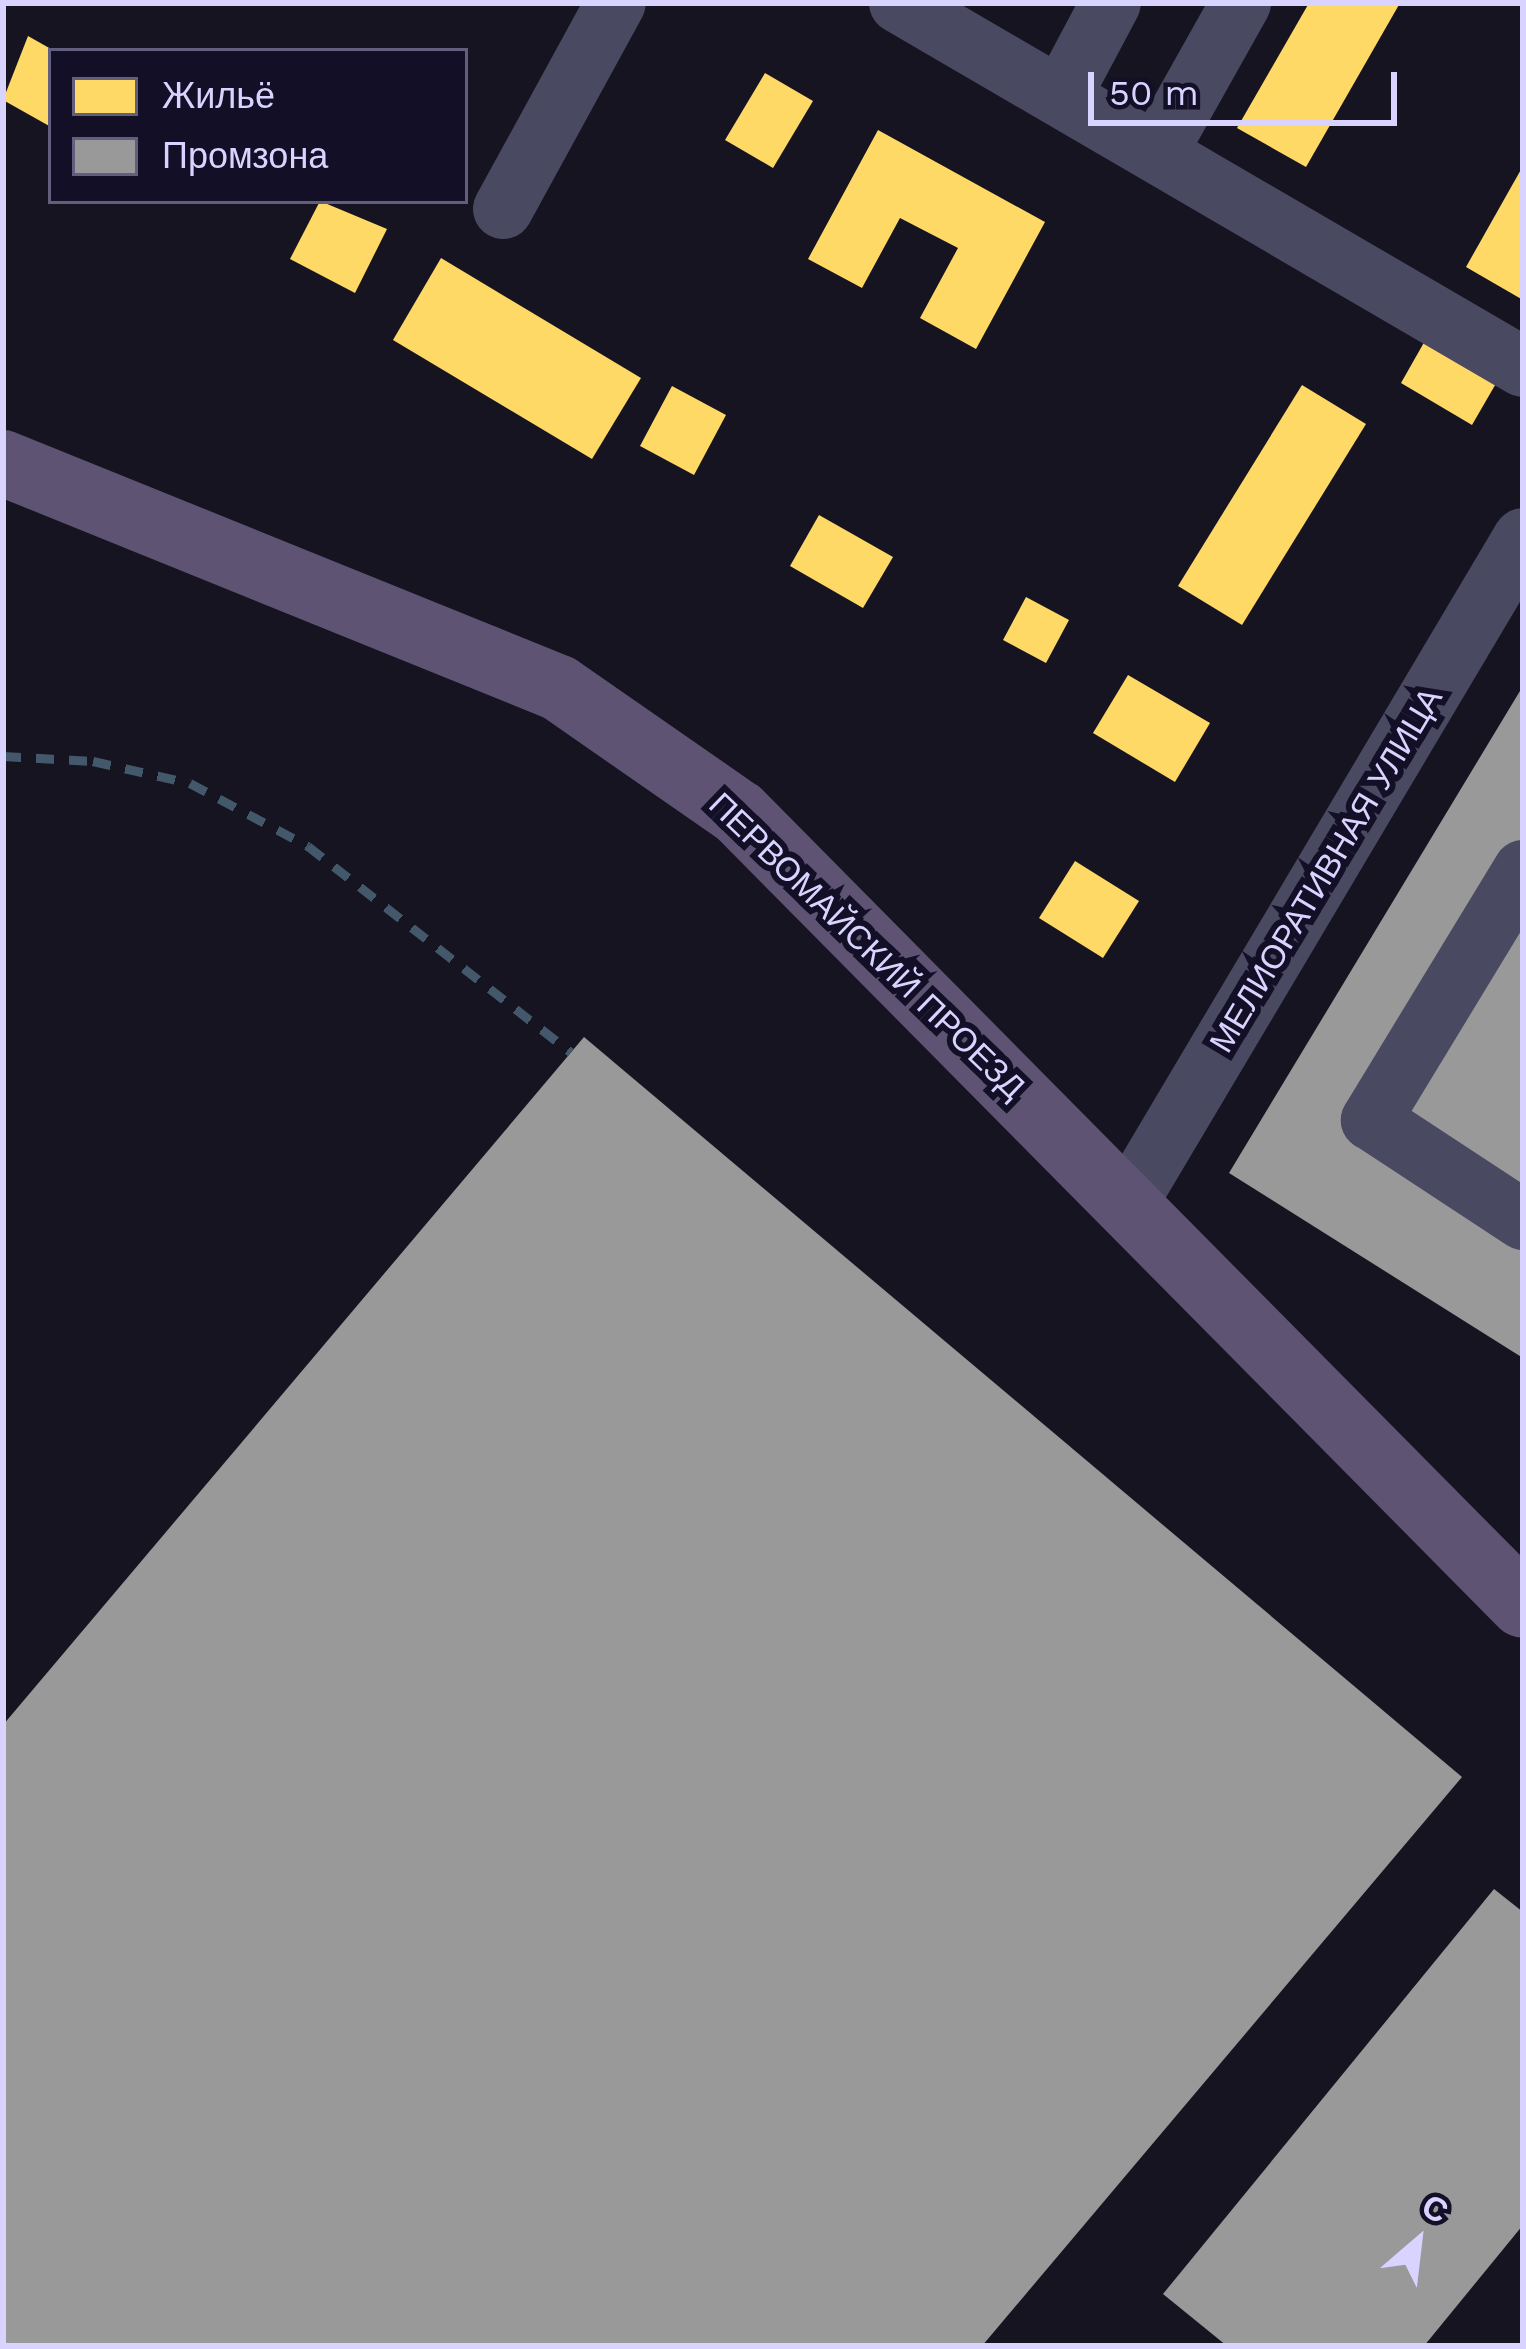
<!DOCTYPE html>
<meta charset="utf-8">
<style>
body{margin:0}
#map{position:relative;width:1526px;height:2349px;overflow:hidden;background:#161421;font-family:"Work Sans",sans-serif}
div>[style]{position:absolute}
.homes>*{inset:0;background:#ffd966}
.industry>*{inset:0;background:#999}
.minor>*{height:60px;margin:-30px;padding:0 30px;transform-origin:30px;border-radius:30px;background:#4a4962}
.major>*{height:66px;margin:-33px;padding:0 33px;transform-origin:33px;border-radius:33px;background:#5e5373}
.rail>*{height:9px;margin-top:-4.5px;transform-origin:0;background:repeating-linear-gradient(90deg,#43596b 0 18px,transparent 0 33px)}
span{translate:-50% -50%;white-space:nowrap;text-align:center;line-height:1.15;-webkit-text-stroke:12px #130f26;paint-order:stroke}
.street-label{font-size:33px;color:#d9d4ff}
.frame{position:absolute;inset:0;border:6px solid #d9d4ff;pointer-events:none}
.legend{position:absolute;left:48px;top:48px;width:420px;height:156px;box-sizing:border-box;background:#130f26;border:3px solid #625e7d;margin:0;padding:15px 21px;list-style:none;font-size:36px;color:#d9d4ff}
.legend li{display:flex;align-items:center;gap:24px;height:60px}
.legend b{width:60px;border:3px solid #625e7d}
.north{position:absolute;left:1358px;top:2181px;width:120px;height:120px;-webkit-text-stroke:9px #130f26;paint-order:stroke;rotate:28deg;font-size:33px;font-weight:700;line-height:48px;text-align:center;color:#d9d4ff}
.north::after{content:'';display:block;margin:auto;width:42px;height:54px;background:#d9d4ff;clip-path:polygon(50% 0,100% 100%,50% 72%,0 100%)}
.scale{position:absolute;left:1088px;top:72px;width:309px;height:54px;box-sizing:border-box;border:6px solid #d9d4ff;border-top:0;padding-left:15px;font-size:36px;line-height:42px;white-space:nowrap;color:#d9d4ff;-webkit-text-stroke:9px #130f26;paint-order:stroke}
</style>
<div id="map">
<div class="homes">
<i style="clip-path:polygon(1309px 3px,1400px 3px,1306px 167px,1237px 128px)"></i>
<i style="clip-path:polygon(28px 36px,51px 49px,51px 127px,3px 100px)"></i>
<i style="clip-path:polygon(765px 73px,813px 101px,773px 168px,725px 140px)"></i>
<i style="clip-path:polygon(878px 130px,1045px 222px,976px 349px,920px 318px,958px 248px,900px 218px,862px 288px,808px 259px)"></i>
<i style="clip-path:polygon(1523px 166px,1523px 300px,1466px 267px)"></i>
<i style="clip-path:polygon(320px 201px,387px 229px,355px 293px,290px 259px)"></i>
<i style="clip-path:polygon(441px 258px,641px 378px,592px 459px,393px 340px)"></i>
<i style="clip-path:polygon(1426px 339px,1498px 380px,1472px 425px,1401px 383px)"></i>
<i style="clip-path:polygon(1302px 385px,1366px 424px,1242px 625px,1178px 586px)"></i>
<i style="clip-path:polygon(672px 386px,726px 415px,694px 475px,640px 446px)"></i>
<i style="clip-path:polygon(819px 515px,893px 557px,863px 608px,790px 566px)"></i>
<i style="clip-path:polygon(1026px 597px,1069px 620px,1046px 663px,1003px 640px)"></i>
<i style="clip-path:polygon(1128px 675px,1210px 723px,1175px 782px,1093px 733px)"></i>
<i style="clip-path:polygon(1075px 861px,1139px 901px,1103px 958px,1039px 918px)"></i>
</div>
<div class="industry">
<i style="clip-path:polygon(1523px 686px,1523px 1358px,1229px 1173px)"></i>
<i style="clip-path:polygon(584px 1037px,1462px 1777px,982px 2346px,3px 2346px,3px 1725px)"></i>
<i style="clip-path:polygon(1494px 1889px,1523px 1912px,1523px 2225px,1424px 2346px,1227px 2346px,1163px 2294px)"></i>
</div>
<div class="minor">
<i style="left:899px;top:3px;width:722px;rotate:30.26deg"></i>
<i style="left:1062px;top:95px;width:104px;rotate:-62deg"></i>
<i style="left:1158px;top:151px;width:170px;rotate:-60.7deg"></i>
<i style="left:503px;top:209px;width:235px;rotate:-61.3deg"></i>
<i style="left:1523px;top:870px;width:293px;rotate:121.3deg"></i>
<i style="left:1371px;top:1120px;width:182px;rotate:33.3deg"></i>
<i style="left:1129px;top:1201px;width:771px;rotate:-59.28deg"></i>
</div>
<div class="major">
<i style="left:3px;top:463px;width:600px;rotate:22.03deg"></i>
<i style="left:559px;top:688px;width:219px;rotate:34.8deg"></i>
<i style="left:739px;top:813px;width:1114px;rotate:45.29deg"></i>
</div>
<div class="rail">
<i style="left:3px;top:756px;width:90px;rotate:3.2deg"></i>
<i style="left:93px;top:761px;width:99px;rotate:12.8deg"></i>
<i style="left:190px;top:783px;width:134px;rotate:28.1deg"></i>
<i style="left:308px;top:846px;width:334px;rotate:38.1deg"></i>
</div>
<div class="street-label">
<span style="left:1326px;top:870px;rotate:-59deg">МЕЛИОРАТИВНАЯ УЛИЦА</span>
<span style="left:867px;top:946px;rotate:44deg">ПЕРВОМАЙСКИЙ ПРОЕЗД</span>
</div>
<div class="frame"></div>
<ul class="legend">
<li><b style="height:33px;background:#ffd966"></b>Жильё</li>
<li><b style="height:33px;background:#999"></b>Промзона</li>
</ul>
<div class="north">С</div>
<div class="scale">50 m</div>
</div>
